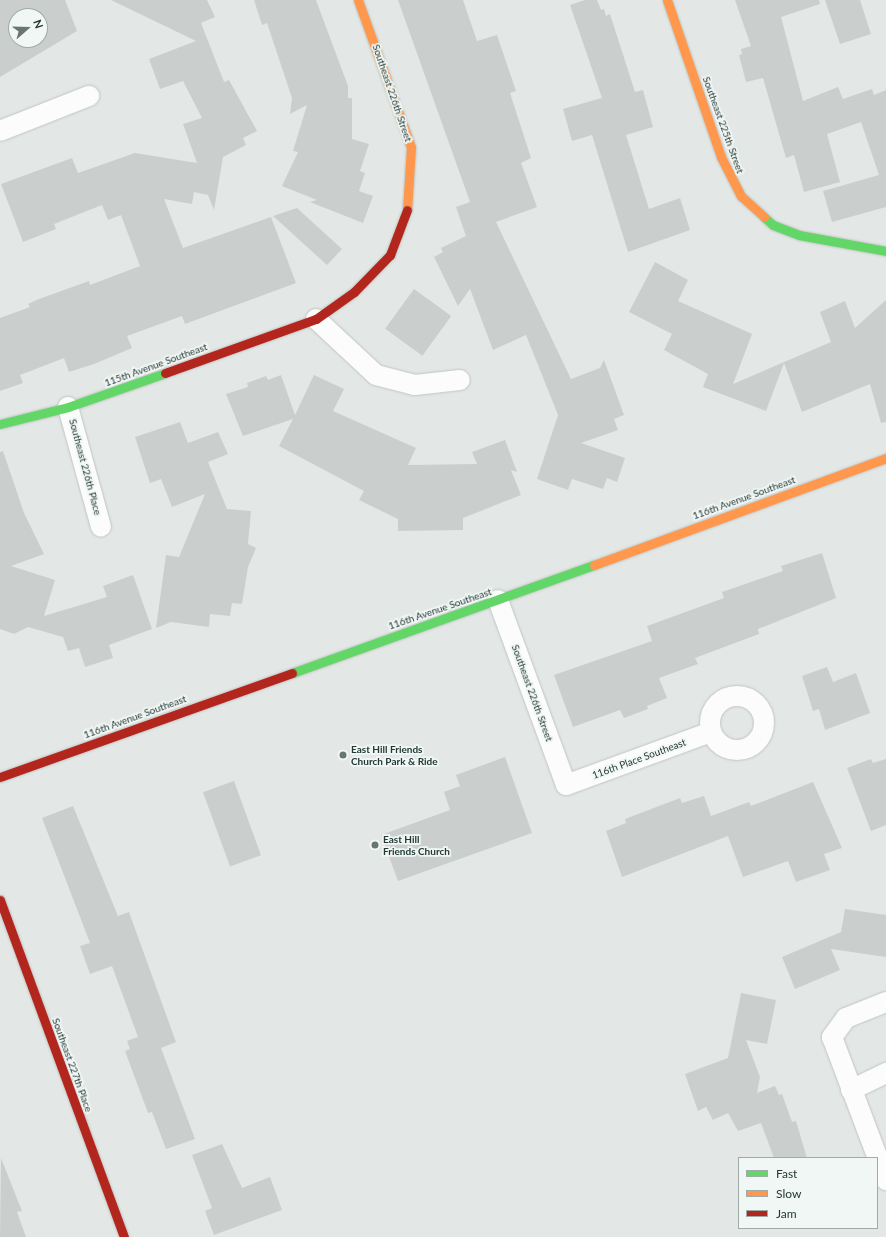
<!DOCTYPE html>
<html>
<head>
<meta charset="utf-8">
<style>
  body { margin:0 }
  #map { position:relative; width:886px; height:1237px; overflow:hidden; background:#e3e8e6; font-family:Lato,sans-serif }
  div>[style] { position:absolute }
  .building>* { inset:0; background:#cacfcd; transform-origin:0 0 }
  .roads { filter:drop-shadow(0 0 1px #c0c5c3) drop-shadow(0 0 1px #c0c5c3) }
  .street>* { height:20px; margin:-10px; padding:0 10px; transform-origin:10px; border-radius:10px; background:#fbfcfb }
  .street>.ring { margin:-10px; padding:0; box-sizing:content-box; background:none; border:20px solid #fbfcfb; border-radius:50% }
  .fast>* { height:9px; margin:-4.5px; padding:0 4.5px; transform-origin:4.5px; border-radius:4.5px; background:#63d668 }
  .slow>* { height:9px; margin:-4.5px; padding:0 4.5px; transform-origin:4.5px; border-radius:4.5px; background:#ff974d }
  .jam>* { height:9px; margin:-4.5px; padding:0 4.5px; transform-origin:4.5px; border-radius:4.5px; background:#b3261e }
  .dots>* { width:11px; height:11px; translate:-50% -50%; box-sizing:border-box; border:2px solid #f1f7f5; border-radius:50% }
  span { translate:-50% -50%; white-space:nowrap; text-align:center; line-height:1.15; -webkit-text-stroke:3.5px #f1f7f5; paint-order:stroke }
  .street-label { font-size:10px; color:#243835 }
  .poi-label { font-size:10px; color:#243835; font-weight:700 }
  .left { translate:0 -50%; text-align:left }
  .legend { position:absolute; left:738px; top:1157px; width:140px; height:72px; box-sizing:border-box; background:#f1f7f5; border:1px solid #9faba8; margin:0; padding:5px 7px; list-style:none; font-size:12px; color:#243835 }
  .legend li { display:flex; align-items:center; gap:8px; height:20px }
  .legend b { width:20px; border:1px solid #9faba8 }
  .north { position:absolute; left:8px; top:8px; width:40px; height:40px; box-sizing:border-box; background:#f1f7f5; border:1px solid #9faba8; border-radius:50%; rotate:70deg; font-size:11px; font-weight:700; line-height:16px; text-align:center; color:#243835 }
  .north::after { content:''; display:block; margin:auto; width:14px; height:18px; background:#677673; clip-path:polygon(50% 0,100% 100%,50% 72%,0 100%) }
</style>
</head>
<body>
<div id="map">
  <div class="building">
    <div style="clip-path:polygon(evenodd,0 0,65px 0,77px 31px,0 77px,0 0,16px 16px,40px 16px,40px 40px,16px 40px,16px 16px)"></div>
    <div style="clip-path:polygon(111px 0,207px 0,215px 17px,201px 23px,224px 82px,229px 80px,257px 131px,243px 138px,246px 145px,223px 157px,214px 210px,208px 195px,194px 192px,192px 204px,164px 199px,183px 248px,271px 217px,296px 283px,185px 324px,182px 316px,127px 336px,132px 348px,94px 364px,69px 372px,64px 358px,20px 375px,23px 383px,0 391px,0 318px,30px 307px,28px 304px,39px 299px,89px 281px,90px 285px,140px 266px,121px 215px,108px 220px,102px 205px,54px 224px,56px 229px,23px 242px,1px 184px,72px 158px,78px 173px,135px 153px,197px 163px,183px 124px,202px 118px,183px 81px,160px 89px,149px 59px,196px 41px)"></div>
    <div style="clip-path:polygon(254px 0,316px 0,348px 86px,348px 98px,352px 98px,352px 139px,369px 144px,360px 171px,365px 173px,359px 191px,373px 196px,363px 223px,310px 202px,317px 200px,282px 186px,298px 152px,293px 151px,307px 105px,290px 114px,292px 98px,267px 23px,262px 25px)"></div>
    <div style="clip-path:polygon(398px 0,463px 0,477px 41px,497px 35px,516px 91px,510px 93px,531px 158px,521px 163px,537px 207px,496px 222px,571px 379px,600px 368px,604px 360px,624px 415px,614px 419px,618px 430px,581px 443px,625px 458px,617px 482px,607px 478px,603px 489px,572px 479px,568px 490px,537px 479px,558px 415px,526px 335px,493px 350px,470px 289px,458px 306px,434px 257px,443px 252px,441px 248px,466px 236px,456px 207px,470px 202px)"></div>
    <div style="clip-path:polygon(585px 0,597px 0,601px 10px,604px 9px,606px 16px,610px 14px,635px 92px,643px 90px,653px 127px,626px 135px,649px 209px,680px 198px,690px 230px,628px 252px,592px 135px,572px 141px,563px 109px,602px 98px,570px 5px)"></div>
    <div style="clip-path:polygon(735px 0,819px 0,820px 4px,781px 17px,803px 101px,838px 87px,843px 99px,872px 89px,874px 95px,886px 90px,886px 207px,832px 222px,823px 191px,879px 175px,861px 122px,827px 134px,840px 182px,804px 192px,794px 155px,786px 158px,763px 78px,746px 82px,739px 55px,742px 54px,741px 49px,751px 46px)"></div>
    <div style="clip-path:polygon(825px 0,860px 0,871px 34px,840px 44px)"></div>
    <div style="clip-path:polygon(297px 208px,342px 249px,327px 265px,273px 216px)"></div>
    <div style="clip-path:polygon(655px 262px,688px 280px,678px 301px,752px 334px,733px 384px,831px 342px,820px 312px,845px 301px,855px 328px,886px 300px,886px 422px,881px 423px,870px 384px,802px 412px,784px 363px,766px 411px,703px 387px,708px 374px,664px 350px,672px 334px,629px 312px)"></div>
    <div style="left:414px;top:289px;width:46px;height:49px;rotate:36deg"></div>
    <div style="clip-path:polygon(281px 375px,295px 415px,314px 375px,344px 389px,333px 411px,416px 448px,408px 465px,477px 464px,472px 452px,505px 440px,517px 472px,511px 470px,521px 495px,463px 518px,463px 530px,398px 531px,398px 519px,359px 500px,364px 491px,279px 446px,293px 419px,243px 436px,226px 394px,248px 387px,247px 383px,266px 376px,268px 380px)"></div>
    <div style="clip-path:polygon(180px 422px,188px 443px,218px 432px,228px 454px,208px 462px,227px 509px,251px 511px,248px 544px,256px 548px,248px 567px,242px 604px,232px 603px,230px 616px,210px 614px,209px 627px,171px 622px,156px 628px,166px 555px,179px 557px,205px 494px,172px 507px,161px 479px,150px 483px,135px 437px)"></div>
    <div style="clip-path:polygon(3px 451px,24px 513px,44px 554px,11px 566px,55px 580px,44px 616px,107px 597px,103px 586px,133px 575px,152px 629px,109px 645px,113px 658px,85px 667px,79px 648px,68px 651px,63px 637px,28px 627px,14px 634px,0 629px,0 452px)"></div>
    <div style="clip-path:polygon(822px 553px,836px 598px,758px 629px,759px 634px,695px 658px,698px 664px,659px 678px,667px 698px,647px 706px,648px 709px,624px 718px,620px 710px,573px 727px,554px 675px,652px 641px,647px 626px,724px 598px,722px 592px,783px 571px,781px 566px)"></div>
    <div style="clip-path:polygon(827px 667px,833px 682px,856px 673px,870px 713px,825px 730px,819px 709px,813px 711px,802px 676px)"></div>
    <div style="clip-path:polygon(505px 757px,532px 833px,398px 881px,381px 835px,450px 810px,444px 792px,460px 786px,456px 775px)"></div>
    <div style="clip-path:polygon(871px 759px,873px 763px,886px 759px,886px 825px,871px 831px,847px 768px)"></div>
    <div style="left:234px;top:781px;width:79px;height:33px;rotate:70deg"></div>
    <div style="clip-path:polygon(813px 782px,842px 848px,824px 854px,830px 870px,796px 882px,788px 861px,743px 877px,728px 836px,622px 877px,606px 831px,626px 823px,625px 819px,680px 798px,682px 803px,704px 796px,711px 816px,749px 802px,751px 806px)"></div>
    <div style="clip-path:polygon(73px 806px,118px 916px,129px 912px,176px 1042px,161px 1048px,195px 1139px,166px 1149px,152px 1112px,148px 1113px,125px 1051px,130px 1049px,127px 1041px,138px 1037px,112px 966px,90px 974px,80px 946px,90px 943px,42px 818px)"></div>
    <div style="clip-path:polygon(845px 909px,886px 915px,886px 957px,831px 949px,840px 970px,795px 989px,782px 957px,841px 932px)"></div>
    <div style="clip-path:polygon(741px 993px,776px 1000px,767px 1044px,746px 1040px,760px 1077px,757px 1093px,775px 1086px,779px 1095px,782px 1094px,792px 1122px,796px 1121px,807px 1158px,774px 1158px,761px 1123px,738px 1131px,728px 1113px,713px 1120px,706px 1107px,698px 1111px,685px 1074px,728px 1058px)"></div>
    <div style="clip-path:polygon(222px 1144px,242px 1188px,270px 1177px,282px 1210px,214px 1235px,205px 1211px,212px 1208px,192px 1155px)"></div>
    <div style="clip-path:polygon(1px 1158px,22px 1211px,17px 1212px,26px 1237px,0 1237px)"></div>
  </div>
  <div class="roads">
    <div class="street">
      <div style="left:0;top:131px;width:96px;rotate:-21.5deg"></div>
      <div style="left:316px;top:319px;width:82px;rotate:43deg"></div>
      <div style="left:376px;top:375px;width:40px;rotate:14.4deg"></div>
      <div style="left:415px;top:385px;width:45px;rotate:-6.3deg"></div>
      <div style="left:68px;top:407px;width:124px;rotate:74.6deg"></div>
      <div style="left:498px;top:600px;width:197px;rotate:69.8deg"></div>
      <div style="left:566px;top:785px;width:154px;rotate:-20.1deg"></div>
      <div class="ring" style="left:710px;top:696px;width:34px;height:34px"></div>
      <div style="left:886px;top:1002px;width:43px;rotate:158.2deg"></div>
      <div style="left:846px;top:1018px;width:24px;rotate:126deg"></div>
      <div style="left:832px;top:1037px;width:153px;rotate:69.3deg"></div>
      <div style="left:851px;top:1090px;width:39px;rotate:-26deg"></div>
    </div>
    <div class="fast">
      <div style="left:764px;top:217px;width:12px;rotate:42deg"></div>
      <div style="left:773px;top:225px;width:28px;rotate:21deg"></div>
      <div style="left:799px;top:235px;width:88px;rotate:10.4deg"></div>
      <div style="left:0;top:424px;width:70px;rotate:-14deg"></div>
      <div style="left:68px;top:407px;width:103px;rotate:-19.3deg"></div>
      <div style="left:292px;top:673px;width:321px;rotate:-19.7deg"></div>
    </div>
    <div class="slow">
      <div style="left:358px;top:0;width:156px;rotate:70.2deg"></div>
      <div style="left:411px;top:147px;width:63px;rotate:93.6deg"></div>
      <div style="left:667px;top:0;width:166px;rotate:71deg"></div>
      <div style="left:721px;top:157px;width:44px;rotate:62.9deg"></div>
      <div style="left:741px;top:196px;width:31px;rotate:42deg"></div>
      <div style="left:594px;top:565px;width:311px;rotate:-20.1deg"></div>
    </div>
    <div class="jam">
      <div style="left:165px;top:373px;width:160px;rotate:-19.7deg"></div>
      <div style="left:316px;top:319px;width:47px;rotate:-35.4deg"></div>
      <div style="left:354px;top:292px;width:52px;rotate:-45.8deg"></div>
      <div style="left:390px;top:255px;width:48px;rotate:-69.3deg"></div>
      <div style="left:0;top:777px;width:310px;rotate:-19.6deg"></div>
      <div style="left:0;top:900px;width:359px;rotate:69.8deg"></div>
    </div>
  </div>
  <div class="dots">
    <div style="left:343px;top:755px;background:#677673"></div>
    <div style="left:375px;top:845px;background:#677673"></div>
  </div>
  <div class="street-label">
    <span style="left:392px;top:93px;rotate:71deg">Southeast 226th Street</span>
    <span style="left:723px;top:125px;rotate:70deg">Southeast 225th Street</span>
    <span style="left:156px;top:365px;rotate:-20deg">115th Avenue Southeast</span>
    <span style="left:85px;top:467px;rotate:75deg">Southeast 226th Place</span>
    <span style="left:744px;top:498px;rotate:-20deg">116th Avenue Southeast</span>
    <span style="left:440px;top:609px;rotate:-19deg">116th Avenue Southeast</span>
    <span style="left:532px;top:693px;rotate:70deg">Southeast 226th Street</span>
    <span style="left:135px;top:717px;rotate:-20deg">116th Avenue Southeast</span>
    <span style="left:639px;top:759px;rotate:-20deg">116th Place Southeast</span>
    <span style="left:72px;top:1065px;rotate:70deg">Southeast 227th Place</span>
  </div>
  <div class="poi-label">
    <span class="left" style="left:351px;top:755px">East Hill Friends<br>Church Park &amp; Ride</span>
    <span class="left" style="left:383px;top:845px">East Hill<br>Friends Church</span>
  </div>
  <ul class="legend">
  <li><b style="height:5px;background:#63d668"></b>Fast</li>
  <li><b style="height:5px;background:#ff974d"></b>Slow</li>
  <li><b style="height:5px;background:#b3261e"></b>Jam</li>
  </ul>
  <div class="north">N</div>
</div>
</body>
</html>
